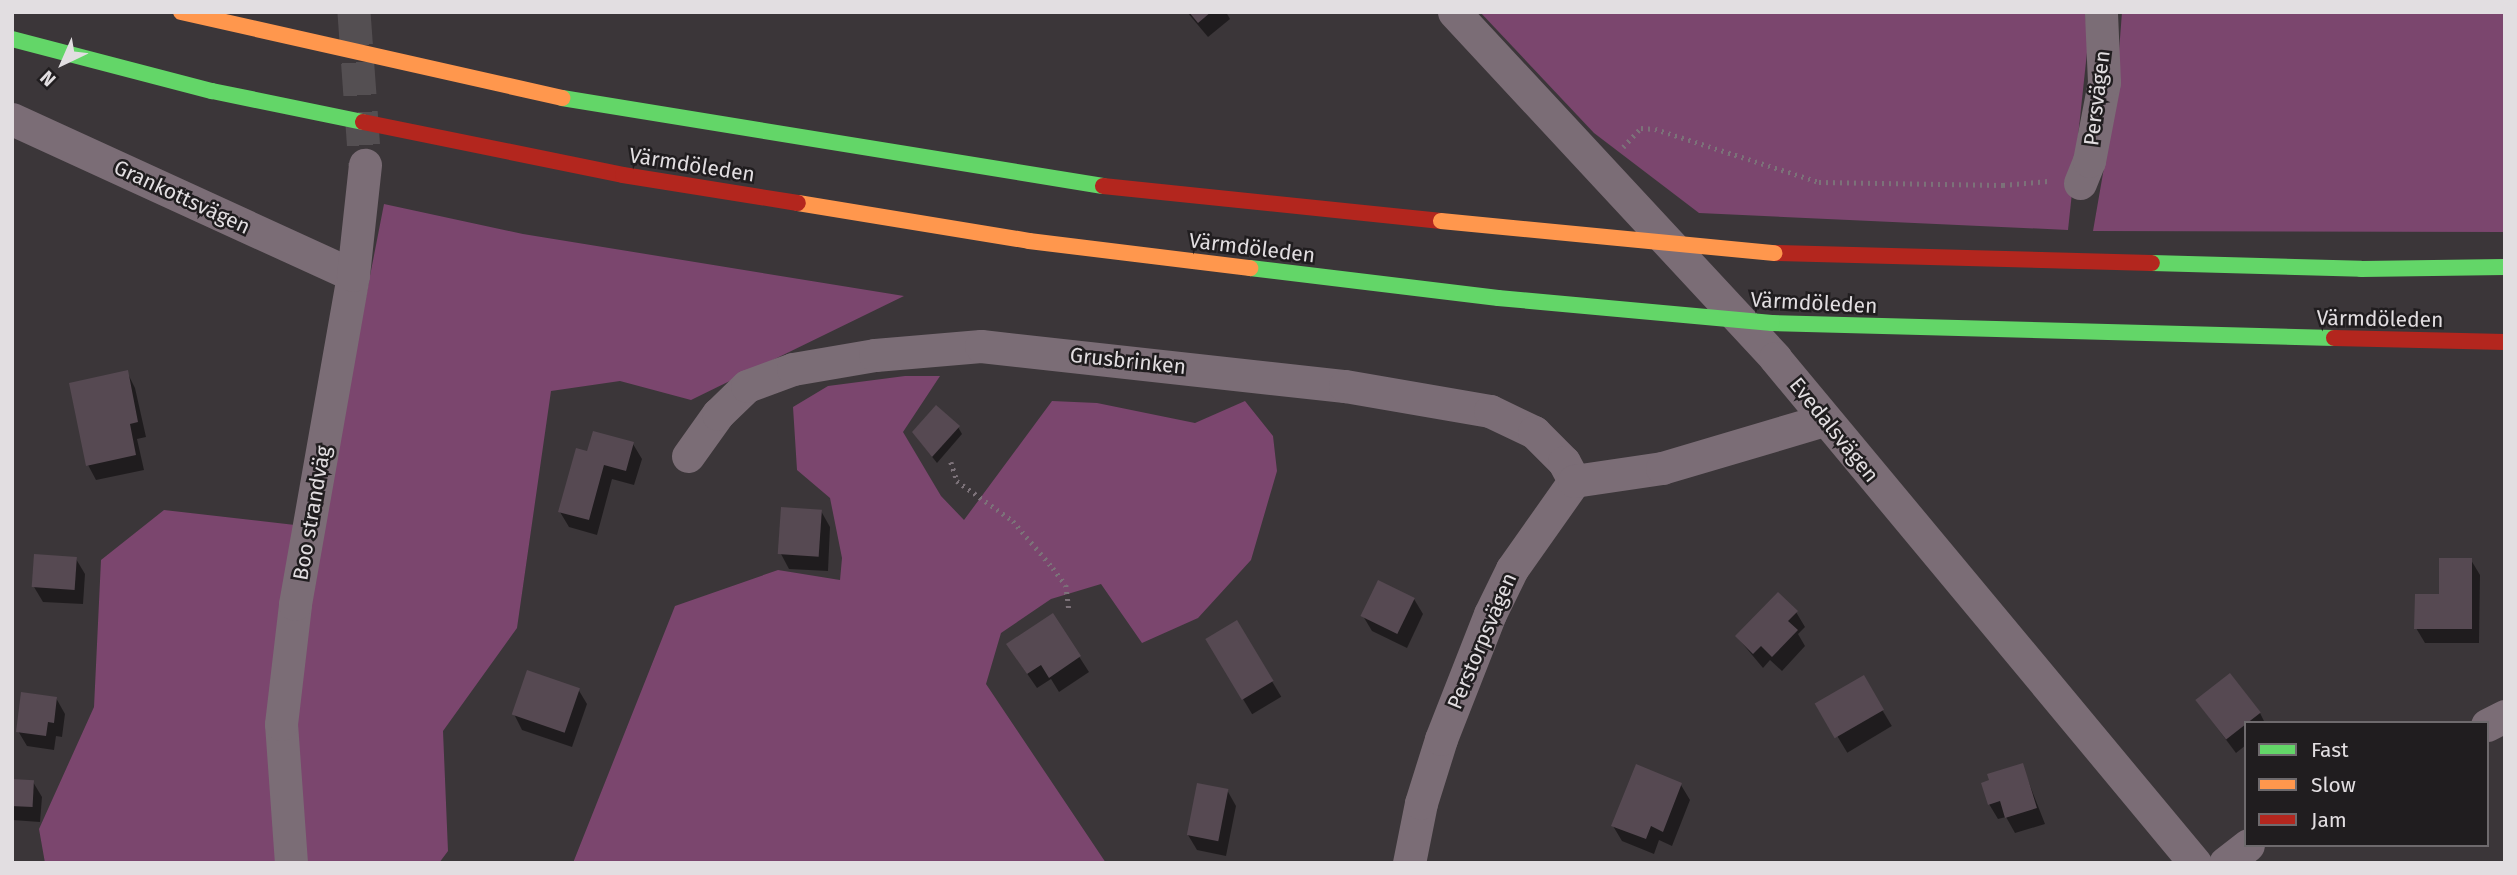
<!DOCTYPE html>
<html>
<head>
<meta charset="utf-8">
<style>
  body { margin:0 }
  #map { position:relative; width:2517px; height:875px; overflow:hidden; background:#3b3639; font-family:"Fira Sans",sans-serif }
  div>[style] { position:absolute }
  .forest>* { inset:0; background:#7b466e }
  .shadow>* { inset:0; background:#0007; transform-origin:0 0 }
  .building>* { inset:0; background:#564952; transform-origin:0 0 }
  .street-tunnel>* { height:33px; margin-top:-16.5px; transform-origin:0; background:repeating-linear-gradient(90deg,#544f52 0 33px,transparent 0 50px) }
  .path>* { height:4.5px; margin-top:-2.25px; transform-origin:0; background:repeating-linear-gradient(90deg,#7c7279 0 2px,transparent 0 7px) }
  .street>* { height:33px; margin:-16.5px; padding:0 16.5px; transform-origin:16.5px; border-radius:16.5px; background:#7b6d76 }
  .fast>* { height:16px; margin:-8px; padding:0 8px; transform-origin:8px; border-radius:8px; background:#63d668 }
  .slow>* { height:16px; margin:-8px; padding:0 8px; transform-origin:8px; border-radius:8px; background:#ff974d }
  .jam>* { height:16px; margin:-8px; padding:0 8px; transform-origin:8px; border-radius:8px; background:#b3261e }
  .fast-bridge>* { height:16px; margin:-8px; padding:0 8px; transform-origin:8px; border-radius:8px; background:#63d668 }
  .slow-bridge>* { height:16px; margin:-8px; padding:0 8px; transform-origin:8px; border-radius:8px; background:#ff974d }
  span { translate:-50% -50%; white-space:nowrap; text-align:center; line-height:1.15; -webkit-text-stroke:5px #201d1f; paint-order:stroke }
  .street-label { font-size:21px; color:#e2dee1 }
  .frame { position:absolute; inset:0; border:14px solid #e2dee1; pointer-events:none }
  .legend { position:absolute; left:2244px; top:721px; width:245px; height:126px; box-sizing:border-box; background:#201d1f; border:2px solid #6e6a6d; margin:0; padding:9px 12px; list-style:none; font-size:21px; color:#e2dee1 }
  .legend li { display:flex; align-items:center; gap:14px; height:35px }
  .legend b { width:35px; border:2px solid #6e6a6d }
  .north { position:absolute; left:28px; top:28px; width:70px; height:70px; -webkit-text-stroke:5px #201d1f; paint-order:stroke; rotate:224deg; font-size:19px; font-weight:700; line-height:28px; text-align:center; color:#e2dee1 }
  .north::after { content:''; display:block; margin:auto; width:24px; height:32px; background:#e2dee1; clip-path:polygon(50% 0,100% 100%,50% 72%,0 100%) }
</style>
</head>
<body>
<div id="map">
  <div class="forest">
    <div style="clip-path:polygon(1480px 12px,2085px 12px,2088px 43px,2068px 230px,1699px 213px,1594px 133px)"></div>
    <div style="clip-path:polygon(2122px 12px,2505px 12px,2505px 232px,2093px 231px,2115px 104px)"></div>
    <div style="clip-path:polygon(384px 204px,523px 234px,904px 296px,691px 400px,620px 381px,551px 391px,517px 628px,443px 731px,448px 851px,439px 863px,301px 863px,293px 719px,306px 604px)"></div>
    <div style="clip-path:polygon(905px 376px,940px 376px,903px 432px,941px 496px,964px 520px,1052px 401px,1097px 403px,1195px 423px,1245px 401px,1273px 436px,1277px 471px,1251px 560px,1198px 618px,1142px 643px,1101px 584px,1051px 599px,1001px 633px,986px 684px,1106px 863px,573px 863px,675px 606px,778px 570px,840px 580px,842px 558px,830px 498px,797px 470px,793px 407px,828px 386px)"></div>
    <div style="clip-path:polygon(164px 510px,295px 525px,279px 863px,45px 863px,39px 829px,94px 707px,101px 560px)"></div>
  </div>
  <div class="shadow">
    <div style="clip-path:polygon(1187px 12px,1226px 12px,1230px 19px,1208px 37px)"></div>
    <div style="clip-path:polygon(127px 372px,135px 388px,146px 437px,137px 439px,144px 470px,96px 480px,88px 465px)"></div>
    <div style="clip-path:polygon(958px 427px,962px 434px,937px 463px,918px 439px)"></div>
    <div style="clip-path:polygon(633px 444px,642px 459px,634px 485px,612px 479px,597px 535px,569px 527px,560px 512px,589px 453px)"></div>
    <div style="clip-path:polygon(821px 511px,830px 527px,828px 571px,789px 569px,781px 554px)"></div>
    <div style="clip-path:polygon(76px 559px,85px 574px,83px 604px,43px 602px,34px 587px)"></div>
    <div style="clip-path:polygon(2471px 560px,2480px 575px,2479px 643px,2425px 643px,2416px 628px)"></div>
    <div style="clip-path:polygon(1414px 599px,1423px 614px,1407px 648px,1372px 631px,1363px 616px)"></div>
    <div style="clip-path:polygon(1796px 612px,1805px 627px,1798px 634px,1805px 646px,1782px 671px,1770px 660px,1763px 668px,1737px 637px)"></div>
    <div style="clip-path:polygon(1053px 616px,1089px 672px,1059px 692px,1051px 679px,1037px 688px,1017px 659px)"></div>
    <div style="left:1237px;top:623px;width:86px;height:34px;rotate:59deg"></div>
    <div style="left:1863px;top:678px;width:56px;height:52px;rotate:59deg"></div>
    <div style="clip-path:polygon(578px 689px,587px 704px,572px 747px,522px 730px,514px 714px)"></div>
    <div style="clip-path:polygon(56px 698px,65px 714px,62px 737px,56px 736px,54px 750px,27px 746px,18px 731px)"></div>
    <div style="clip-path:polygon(2197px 701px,2260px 713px,2265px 723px,2246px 723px,2246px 745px,2236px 753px)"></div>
    <div style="clip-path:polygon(2022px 765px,2045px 824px,2015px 833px,2006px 817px,1998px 819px,1989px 804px,1992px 781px)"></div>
    <div style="clip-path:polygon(12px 781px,33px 782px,42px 797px,40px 822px,12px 820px)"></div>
    <div style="clip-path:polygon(1681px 785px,1690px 800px,1672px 846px,1659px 840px,1654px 854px,1622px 841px,1613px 826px)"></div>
    <div style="clip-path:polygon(1227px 790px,1236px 806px,1226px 856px,1197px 850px,1188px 835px)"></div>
  </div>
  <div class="building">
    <div style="clip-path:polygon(1189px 12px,1211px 12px,1198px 23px)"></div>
    <div style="clip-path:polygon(128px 370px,138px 422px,130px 424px,136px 455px,86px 466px,69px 383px)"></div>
    <div style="clip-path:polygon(936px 405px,960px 426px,932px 457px,912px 432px)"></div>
    <div style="clip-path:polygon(593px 431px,634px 442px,626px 471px,604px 465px,589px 520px,558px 512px,576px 448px,587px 451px)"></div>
    <div style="left:781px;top:507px;width:41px;height:47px;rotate:4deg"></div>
    <div style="left:34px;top:554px;width:43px;height:33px;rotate:4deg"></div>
    <div style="clip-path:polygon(2439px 558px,2472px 558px,2472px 629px,2414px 629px,2415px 594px,2439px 594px)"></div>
    <div style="left:1378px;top:580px;width:41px;height:40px;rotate:26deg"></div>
    <div style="clip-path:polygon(1778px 592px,1798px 611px,1788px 621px,1798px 630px,1772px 657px,1761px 646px,1753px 654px,1735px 636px)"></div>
    <div style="clip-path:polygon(1053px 613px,1081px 656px,1049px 678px,1041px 665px,1027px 674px,1006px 644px)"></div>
    <div style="left:1237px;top:620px;width:71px;height:37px;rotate:59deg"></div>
    <div style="left:527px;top:670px;width:56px;height:47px;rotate:19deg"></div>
    <div style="left:2230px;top:673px;width:50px;height:44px;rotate:52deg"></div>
    <div style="left:1864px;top:675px;width:40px;height:57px;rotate:60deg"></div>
    <div style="clip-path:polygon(21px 692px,57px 697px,54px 723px,48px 722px,46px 736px,16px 732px)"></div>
    <div style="clip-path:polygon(2023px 763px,2037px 808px,2005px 818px,2000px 801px,1988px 805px,1981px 783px,1989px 780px,1987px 774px)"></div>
    <div style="clip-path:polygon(1636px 764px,1682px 783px,1663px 832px,1651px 826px,1646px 839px,1611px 826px)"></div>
    <div style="left:12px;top:779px;width:22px;height:27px;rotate:3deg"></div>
    <div style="left:1197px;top:783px;width:32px;height:53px;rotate:11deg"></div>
  </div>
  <div class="street-tunnel">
    <div style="left:354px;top:12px;width:153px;rotate:85.9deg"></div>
  </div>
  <div class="path">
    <div style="left:1623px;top:147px;width:26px;rotate:-47deg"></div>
    <div style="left:1641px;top:128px;width:14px;rotate:4deg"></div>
    <div style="left:1655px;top:129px;width:172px;rotate:17.9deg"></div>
    <div style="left:1819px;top:182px;width:184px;rotate:0.9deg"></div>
    <div style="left:2003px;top:185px;width:45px;rotate:-5.1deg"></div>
    <div style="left:951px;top:462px;width:20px;rotate:72deg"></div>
    <div style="left:957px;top:481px;width:69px;rotate:35.5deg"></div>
    <div style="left:1013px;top:521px;width:62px;rotate:49.6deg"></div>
    <div style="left:1053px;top:568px;width:21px;rotate:53deg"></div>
    <div style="left:1066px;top:585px;width:24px;rotate:83deg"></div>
  </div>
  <div class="street">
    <div style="left:1454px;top:12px;width:472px;rotate:47.1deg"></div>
    <div style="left:1775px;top:358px;width:657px;rotate:50.25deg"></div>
    <div style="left:12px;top:119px;width:375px;rotate:24.6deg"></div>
    <div style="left:2080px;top:183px;width:24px;rotate:-68deg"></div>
    <div style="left:2089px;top:161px;width:80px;rotate:-79.2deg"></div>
    <div style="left:2104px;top:82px;width:70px;rotate:-92.5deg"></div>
    <div style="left:688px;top:456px;width:52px;rotate:-54.5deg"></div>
    <div style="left:718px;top:414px;width:40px;rotate:-44deg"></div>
    <div style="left:747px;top:386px;width:49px;rotate:-20.3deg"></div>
    <div style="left:793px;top:369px;width:83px;rotate:-9.7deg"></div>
    <div style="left:875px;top:355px;width:106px;rotate:-4.9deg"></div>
    <div style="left:981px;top:346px;width:366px;rotate:6.3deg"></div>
    <div style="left:1345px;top:386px;width:147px;rotate:9.8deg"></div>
    <div style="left:1490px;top:411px;width:49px;rotate:25.5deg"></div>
    <div style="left:1534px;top:432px;width:42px;rotate:45deg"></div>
    <div style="left:1564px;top:462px;width:21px;rotate:62deg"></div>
    <div style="left:2487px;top:725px;width:20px;rotate:-27deg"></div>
    <div style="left:291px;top:863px;width:139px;rotate:-94.1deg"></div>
    <div style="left:281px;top:724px;width:121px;rotate:-83.3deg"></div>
    <div style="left:295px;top:604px;width:334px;rotate:-80deg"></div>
    <div style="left:353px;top:275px;width:111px;rotate:-83.8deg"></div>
    <div style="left:1409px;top:863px;width:61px;rotate:-78.7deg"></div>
    <div style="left:1421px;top:803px;width:67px;rotate:-72.6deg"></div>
    <div style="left:1441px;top:739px;width:134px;rotate:-68.6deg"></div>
    <div style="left:1490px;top:614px;width:50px;rotate:-63.9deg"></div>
    <div style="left:1512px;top:569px;width:108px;rotate:-54.8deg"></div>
    <div style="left:1574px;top:481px;width:89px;rotate:-8.4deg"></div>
    <div style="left:1662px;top:468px;width:169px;rotate:-16.5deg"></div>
    <div style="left:2225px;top:863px;width:29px;rotate:-38deg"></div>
  </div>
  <div class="fast">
    <div style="left:12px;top:39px;width:207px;rotate:14.6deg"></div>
    <div style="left:212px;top:91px;width:154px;rotate:11.6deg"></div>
    <div style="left:562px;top:98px;width:548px;rotate:9.24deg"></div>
    <div style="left:2152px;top:263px;width:209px;rotate:1.6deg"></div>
    <div style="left:2361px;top:269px;width:144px;rotate:-0.8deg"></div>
    <div style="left:1250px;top:268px;width:250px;rotate:6.9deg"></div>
    <div style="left:1772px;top:323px;width:562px;rotate:1.53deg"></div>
  </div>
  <div class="slow">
    <div style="left:181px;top:12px;width:391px;rotate:12.7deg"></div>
    <div style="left:798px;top:203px;width:234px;rotate:9.3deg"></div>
    <div style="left:1029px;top:241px;width:223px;rotate:7deg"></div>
  </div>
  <div class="jam">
    <div style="left:363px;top:122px;width:265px;rotate:11.5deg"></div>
    <div style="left:623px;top:175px;width:177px;rotate:9.1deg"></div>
    <div style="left:1103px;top:186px;width:340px;rotate:5.9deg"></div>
    <div style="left:1774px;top:253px;width:378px;rotate:1.5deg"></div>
    <div style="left:2334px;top:338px;width:171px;rotate:1.3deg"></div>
  </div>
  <div class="fast-bridge">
    <div style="left:1498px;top:298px;width:275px;rotate:5.2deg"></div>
  </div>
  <div class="slow-bridge">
    <div style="left:1441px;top:221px;width:335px;rotate:5.5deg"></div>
  </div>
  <div class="street-label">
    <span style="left:2097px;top:98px;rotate:-83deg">Persvägen</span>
    <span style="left:692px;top:165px;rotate:9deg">Värmdöleden</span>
    <span style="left:182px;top:197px;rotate:25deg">Grankottsvägen</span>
    <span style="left:1252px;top:248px;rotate:7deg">Värmdöleden</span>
    <span style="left:1814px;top:303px;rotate:3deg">Värmdöleden</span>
    <span style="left:2380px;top:319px;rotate:1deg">Värmdöleden</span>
    <span style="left:1128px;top:361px;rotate:6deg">Grusbrinken</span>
    <span style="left:1834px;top:430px;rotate:51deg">Evedalsvägen</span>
    <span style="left:312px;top:513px;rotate:-80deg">Boo strandväg</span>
    <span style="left:1482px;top:641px;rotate:-67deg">Perstorpsvägen</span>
  </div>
  <div class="frame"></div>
  <ul class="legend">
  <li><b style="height:9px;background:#63d668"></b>Fast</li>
  <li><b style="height:9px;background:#ff974d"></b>Slow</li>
  <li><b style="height:9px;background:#b3261e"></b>Jam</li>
  </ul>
  <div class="north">N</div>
</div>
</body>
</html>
